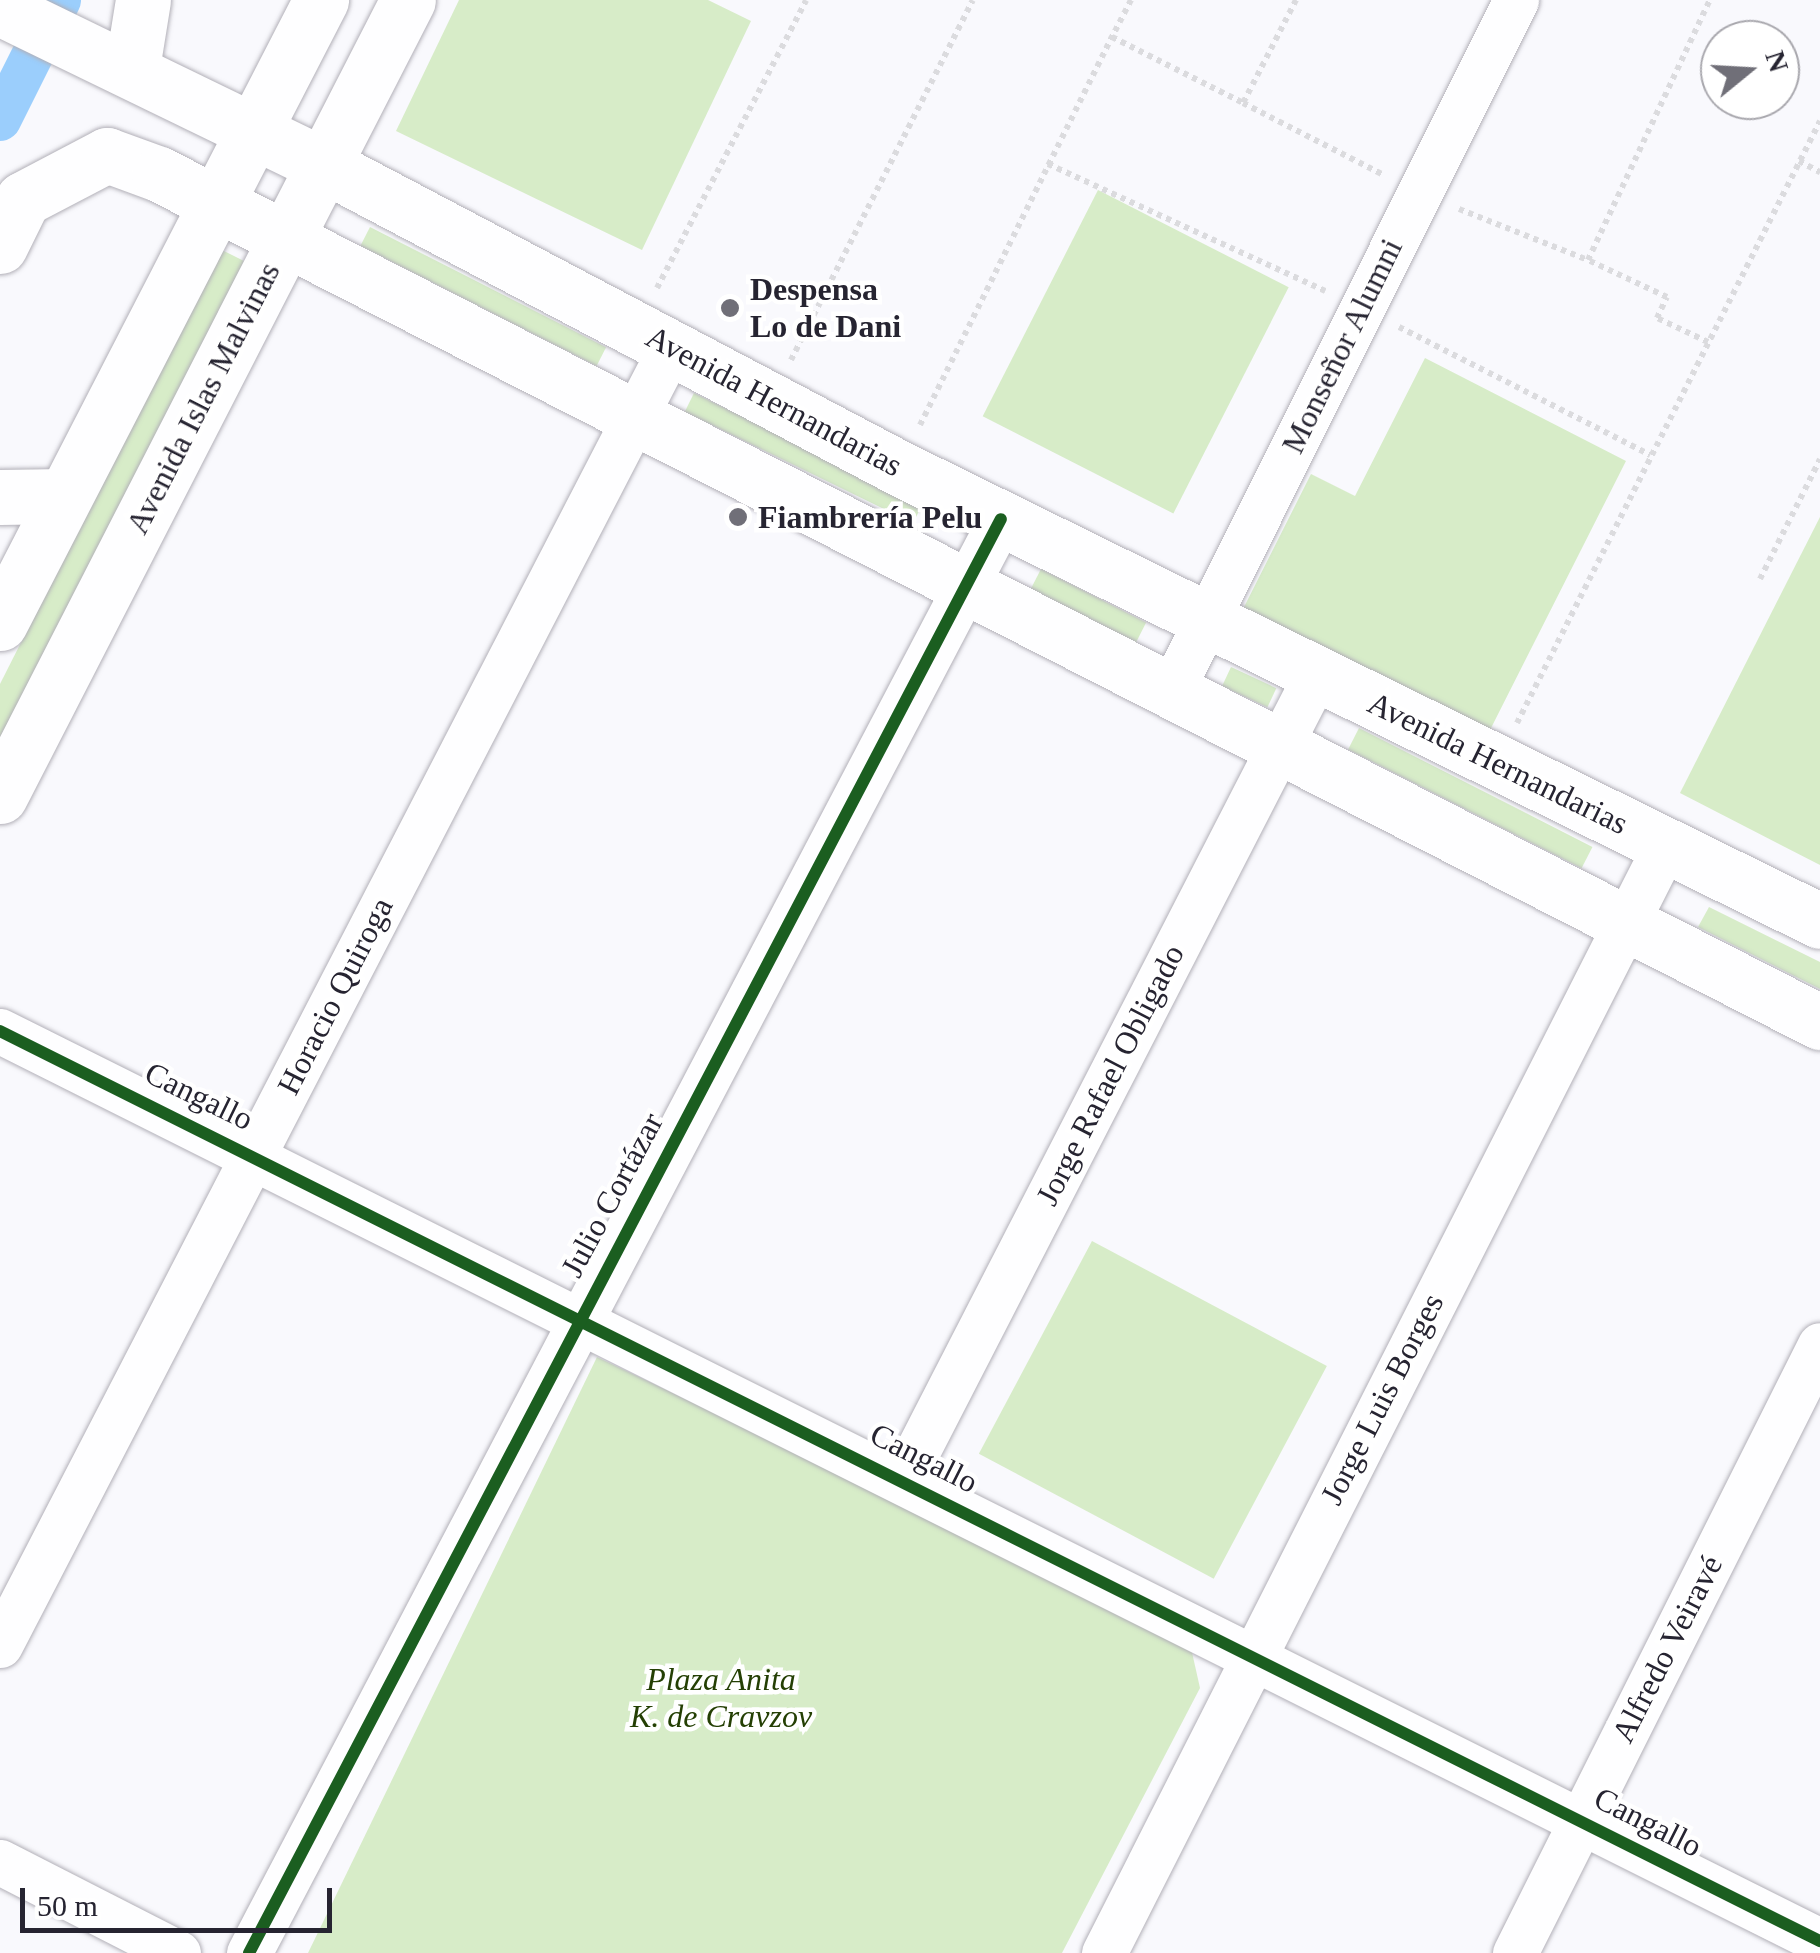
<!DOCTYPE html>
<html>
<head>
<meta charset="utf-8">
<style>
  body { margin:0 }
  #map { position:relative; width:1820px; height:1953px; overflow:hidden; background:#f9f9fd; font-family:"Times New Roman",serif }
  div>[style] { position:absolute }
  .green>* { inset:0; background:#d7ecc8; transform-origin:0 0 }
  .canal>* { height:42px; margin:-21px; padding:0 21px; transform-origin:21px; border-radius:21px; background:#9bcefc }
  .path>* { height:6px; margin-top:-3px; transform-origin:0; background:repeating-linear-gradient(90deg,#dbdbde 0 5px,transparent 0 10px) }
  .roads { filter:drop-shadow(0 0 2px #b2b0b8) drop-shadow(0 0 2px #b2b0b8) }
  .street>* { height:45px; margin:-22.5px; padding:0 22.5px; transform-origin:22.5px; border-radius:22.5px; background:#fefeff }
  .secondary>* { height:55px; margin:-27.5px; padding:0 27.5px; transform-origin:27.5px; border-radius:27.5px; background:#fefeff }
  .cycleway>* { height:12px; margin:-6px; padding:0 6px; transform-origin:6px; border-radius:6px; background:#1b5e20 }
  .dots>* { width:28px; height:28px; translate:-50% -50%; box-sizing:border-box; border:5px solid #fff; border-radius:50% }
  span { translate:-50% -50%; white-space:nowrap; text-align:center; line-height:1.15; -webkit-text-stroke:9px #fff; paint-order:stroke }
  .poi-label { font-size:32px; color:#262431; font-weight:700 }
  .left { translate:0 -50%; text-align:left }
  .street-label { font-size:32px; color:#262431 }
  .park-label { font-size:32px; color:#243f04; font-style:italic }
  .north { position:absolute; left:1700px; top:20px; width:100px; height:100px; box-sizing:border-box; background:#fff; border:2px solid #a8a7ad; border-radius:50%; rotate:72deg; font-size:28px; font-weight:700; line-height:40px; text-align:center; color:#262431 }
  .north::after { content:''; display:block; margin:auto; width:35px; height:45px; background:#706f78; clip-path:polygon(50% 0,100% 100%,50% 72%,0 100%) }
  .scale { position:absolute; left:20px; top:1888px; width:312px; height:45px; box-sizing:border-box; border:5px solid #262431; border-top:0; padding-left:12px; font-size:30px; line-height:35px; white-space:nowrap; color:#262431; -webkit-text-stroke:8px #fff; paint-order:stroke }
</style>
</head>
<body>
<div id="map">
  <div class="green">
    <div style="clip-path:polygon(459px 0,708px 0,751px 21px,642px 250px,396px 131px)"></div>
    <div style="left:1098px;top:190px;width:214px;height:254px;rotate:27deg"></div>
    <div style="left:370px;top:227px;width:265px;height:21px;rotate:27deg"></div>
    <div style="clip-path:polygon(220px 249px,244px 261px,0 748px,0 684px)"></div>
    <div style="clip-path:polygon(1425px 358px,1626px 461px,1488px 734px,1243px 609px,1311px 474px,1355px 496px)"></div>
    <div style="left:694px;top:393px;width:254px;height:21px;rotate:26deg"></div>
    <div style="clip-path:polygon(1820px 517px,1820px 865px,1680px 793px)"></div>
    <div style="left:1041px;top:569px;width:118px;height:22px;rotate:27deg"></div>
    <div style="left:1231px;top:667px;width:50px;height:21px;rotate:25deg"></div>
    <div style="left:1359px;top:728px;width:262px;height:24px;rotate:27deg"></div>
    <div style="clip-path:polygon(1709px 907px,1820px 962px,1820px 989px,1698px 927px)"></div>
    <div style="left:1092px;top:1241px;width:266px;height:241px;rotate:28deg"></div>
    <div style="clip-path:polygon(597px 1357px,1189px 1639px,1200px 1688px,1062px 1953px,308px 1953px)"></div>
  </div>
  <div class="canal">
    <div style="left:0;top:120px;width:134px;rotate:-63.4deg"></div>
  </div>
  <div class="path">
    <div style="left:1131px;top:0;width:42px;rotate:117.2deg"></div>
    <div style="left:1112px;top:37px;width:147px;rotate:26.7deg"></div>
    <div style="left:1296px;top:0;width:116px;rotate:117.2deg"></div>
    <div style="left:1243px;top:103px;width:158px;rotate:27.1deg"></div>
    <div style="left:1799px;top:161px;width:24px;rotate:28deg"></div>
    <div style="left:1048px;top:164px;width:305px;rotate:24.6deg"></div>
    <div style="left:1459px;top:209px;width:139px;rotate:21.6deg"></div>
    <div style="left:657px;top:288px;width:324px;rotate:-62.6deg"></div>
    <div style="left:1399px;top:327px;width:282px;rotate:27deg"></div>
    <div style="left:1708px;top:342px;width:56px;rotate:-154.8deg"></div>
    <div style="left:1657px;top:318px;width:23px;rotate:-65deg"></div>
    <div style="left:1667px;top:297px;width:87px;rotate:-154.9deg"></div>
    <div style="left:1588px;top:260px;width:287px;rotate:-64.9deg"></div>
    <div style="left:791px;top:360px;width:403px;rotate:-63.2deg"></div>
    <div style="left:920px;top:425px;width:433px;rotate:-63.7deg"></div>
    <div style="left:1760px;top:579px;width:134px;rotate:-63.4deg"></div>
    <div style="left:1517px;top:723px;width:674px;rotate:-63.28deg"></div>
  </div>
  <div class="roads">
    <div class="street">
      <div style="left:1170px;top:693px;width:775px;rotate:-63.47deg"></div>
      <div style="left:0;top:1031px;width:2035px;rotate:26.57deg"></div>
      <div style="left:904px;top:1477px;width:904px;rotate:-62.81deg"></div>
      <div style="left:0;top:1645px;width:1461px;rotate:-62.66deg"></div>
      <div style="left:0;top:1862px;width:200px;rotate:27.1deg"></div>
      <div style="left:249px;top:1953px;width:1619px;rotate:-62.33deg"></div>
      <div style="left:1104px;top:1953px;width:1239px;rotate:-63.12deg"></div>
      <div style="left:1515px;top:1953px;width:680px;rotate:-63.36deg"></div>
    </div>
    <div class="secondary">
      <div style="left:0;top:8px;width:360px;rotate:25.9deg"></div>
      <div style="left:324px;top:165px;width:650px;rotate:27.79deg"></div>
      <div style="left:899px;top:468px;width:1026px;rotate:26.19deg"></div>
      <div style="left:132px;top:68px;width:69px;rotate:-80.8deg"></div>
      <div style="left:0;top:246px;width:52px;rotate:-63.9deg"></div>
      <div style="left:23px;top:199px;width:95px;rotate:-27.6deg"></div>
      <div style="left:107px;top:155px;width:55px;rotate:20.1deg"></div>
      <div style="left:159px;top:174px;width:1865px;rotate:27.05deg"></div>
      <div style="left:0;top:497px;width:64px;rotate:-0.9deg"></div>
      <div style="left:0;top:623px;width:701px;rotate:-62.74deg"></div>
      <div style="left:0;top:796px;width:894px;rotate:-62.86deg"></div>
    </div>
  </div>
  <div class="cycleway">
    <div style="left:0;top:1031px;width:2035px;rotate:26.57deg"></div>
    <div style="left:249px;top:1953px;width:1619px;rotate:-62.33deg"></div>
  </div>
  <div class="dots">
    <div style="left:730px;top:308px;background:#706f78"></div>
    <div style="left:738px;top:517px;background:#706f78"></div>
  </div>
  <div class="poi-label">
    <span class="left" style="left:750px;top:308px">Despensa<br>Lo de Dani</span>
    <span class="left" style="left:758px;top:517px">Fiambrería Pelu</span>
  </div>
  <div class="street-label">
    <span style="left:1342px;top:346px;rotate:-64deg">Monseñor Alumni</span>
    <span style="left:203px;top:398px;rotate:-63deg">Avenida Islas Malvinas</span>
    <span style="left:774px;top:401px;rotate:28deg">Avenida Hernandarias</span>
    <span style="left:1498px;top:763px;rotate:26deg">Avenida Hernandarias</span>
    <span style="left:335px;top:996px;rotate:-63deg">Horacio Quiroga</span>
    <span style="left:1110px;top:1075px;rotate:-63deg">Jorge Rafael Obligado</span>
    <span style="left:199px;top:1096px;rotate:26deg">Cangallo</span>
    <span style="left:612px;top:1195px;rotate:-62deg">Julio Cortázar</span>
    <span style="left:1382px;top:1399px;rotate:-63deg">Jorge Luis Borges</span>
    <span style="left:924px;top:1458px;rotate:27deg">Cangallo</span>
    <span style="left:1667px;top:1649px;rotate:-63deg">Alfredo Veiravé</span>
    <span style="left:1648px;top:1822px;rotate:27deg">Cangallo</span>
  </div>
  <div class="park-label">
    <span style="left:721px;top:1698px">Plaza Anita<br>K. de Cravzov</span>
  </div>
  <div class="north">N</div>
  <div class="scale">50 m</div>
</div>
</body>
</html>
